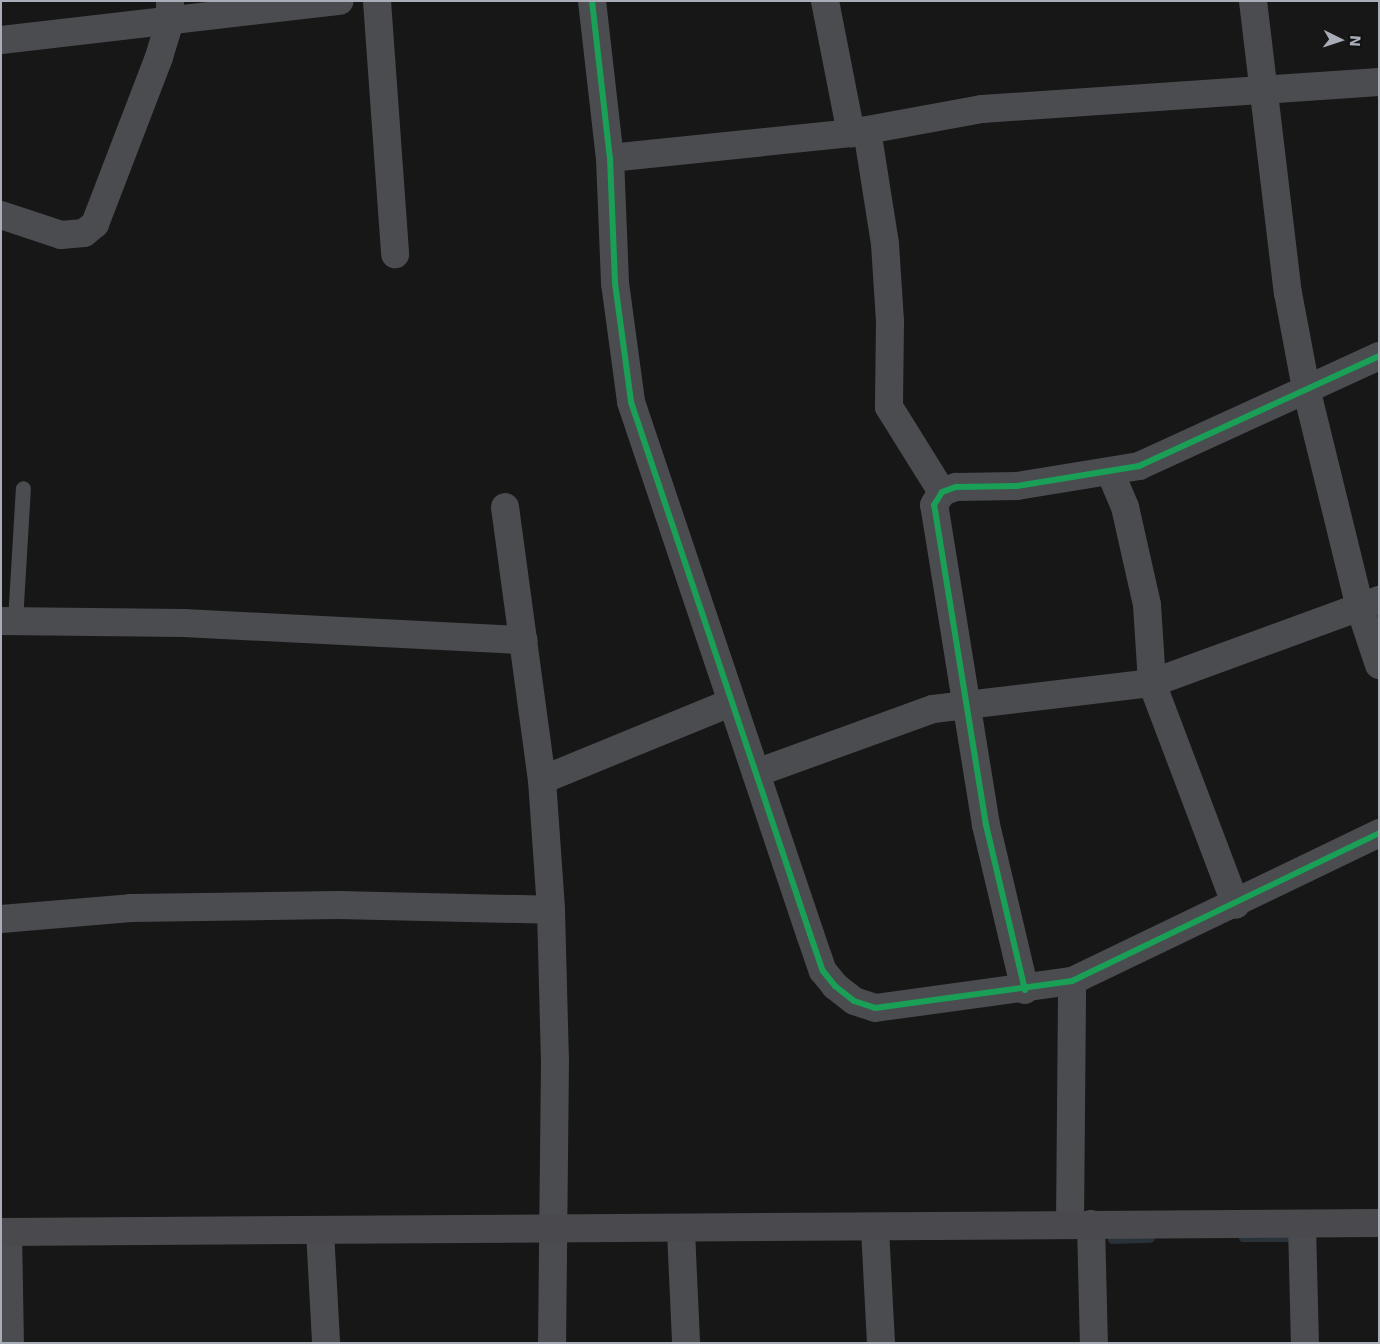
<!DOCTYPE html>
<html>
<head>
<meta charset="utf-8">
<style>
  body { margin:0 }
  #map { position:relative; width:1380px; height:1344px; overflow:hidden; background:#171717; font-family:"DejaVu Sans",sans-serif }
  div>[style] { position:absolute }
  .stream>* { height:9px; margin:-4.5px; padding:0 4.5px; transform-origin:4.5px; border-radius:4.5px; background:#2a3239 }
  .service>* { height:15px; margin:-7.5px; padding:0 7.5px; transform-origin:7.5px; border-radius:7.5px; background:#4b4c50 }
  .minor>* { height:28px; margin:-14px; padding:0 14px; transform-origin:14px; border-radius:14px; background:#4b4c50 }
  .secondary>* { height:28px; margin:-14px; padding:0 14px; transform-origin:14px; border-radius:14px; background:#4a4a4e }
  .cycleway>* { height:6px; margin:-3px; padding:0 3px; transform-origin:3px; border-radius:3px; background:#1a9f57 }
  span { translate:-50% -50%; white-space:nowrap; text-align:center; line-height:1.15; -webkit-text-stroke:4px #111113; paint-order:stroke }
  .frame { position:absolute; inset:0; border:2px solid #a8adb8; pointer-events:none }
  .north { position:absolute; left:1315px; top:15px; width:50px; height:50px; -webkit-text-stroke:4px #111113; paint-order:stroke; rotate:94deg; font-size:14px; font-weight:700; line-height:20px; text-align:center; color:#a8adb8 }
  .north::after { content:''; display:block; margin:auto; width:18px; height:22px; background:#a8adb8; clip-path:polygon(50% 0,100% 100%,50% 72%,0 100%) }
</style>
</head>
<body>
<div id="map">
  <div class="stream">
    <div style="left:1243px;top:1237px;width:57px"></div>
    <div style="left:1112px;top:1239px;width:38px;rotate:-2deg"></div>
  </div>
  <div class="service">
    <div style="left:15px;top:621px;width:133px;rotate:-86.6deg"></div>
  </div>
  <div class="minor">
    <div style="left:377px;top:1px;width:254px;rotate:85.9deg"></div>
    <div style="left:592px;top:1px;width:158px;rotate:83.5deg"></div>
    <div style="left:610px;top:158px;width:125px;rotate:87.7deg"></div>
    <div style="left:615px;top:283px;width:120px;rotate:82.3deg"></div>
    <div style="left:631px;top:402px;width:561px;rotate:71.4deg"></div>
    <div style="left:810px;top:934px;width:39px;rotate:71deg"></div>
    <div style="left:823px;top:971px;width:19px;rotate:51deg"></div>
    <div style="left:835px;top:986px;width:24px;rotate:38deg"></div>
    <div style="left:854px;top:1001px;width:22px;rotate:18deg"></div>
    <div style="left:875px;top:1008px;width:199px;rotate:-7.8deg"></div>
    <div style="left:1072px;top:981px;width:341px;rotate:-25.7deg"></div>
    <div style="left:825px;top:1px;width:135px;rotate:78.9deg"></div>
    <div style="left:1253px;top:1px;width:294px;rotate:83.2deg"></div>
    <div style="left:1288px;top:293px;width:97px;rotate:79.3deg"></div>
    <div style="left:1306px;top:388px;width:227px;rotate:76.2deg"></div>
    <div style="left:1360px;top:608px;width:60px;rotate:71.6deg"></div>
    <div style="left:1px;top:40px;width:341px;rotate:-6.6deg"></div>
    <div style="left:867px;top:130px;width:115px;rotate:81deg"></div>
    <div style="left:885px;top:244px;width:78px;rotate:86.3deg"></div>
    <div style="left:890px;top:322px;width:85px;rotate:90.7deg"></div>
    <div style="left:889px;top:407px;width:100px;rotate:58.1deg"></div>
    <div style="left:610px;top:158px;width:242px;rotate:-5.9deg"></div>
    <div style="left:851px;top:133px;width:133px;rotate:-10.4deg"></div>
    <div style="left:982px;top:109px;width:398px;rotate:-3.9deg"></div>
    <div style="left:1px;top:215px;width:63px;rotate:18.4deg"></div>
    <div style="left:61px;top:235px;width:23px;rotate:-5deg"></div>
    <div style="left:84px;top:233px;width:14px;rotate:-39deg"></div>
    <div style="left:95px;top:224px;width:179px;rotate:-69deg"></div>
    <div style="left:159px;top:57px;width:37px;rotate:-73deg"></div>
    <div style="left:170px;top:22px;width:21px;rotate:-90deg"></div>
    <div style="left:1111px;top:474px;width:36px;rotate:67deg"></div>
    <div style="left:1125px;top:507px;width:100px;rotate:77.3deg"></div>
    <div style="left:1147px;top:605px;width:78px;rotate:86.3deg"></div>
    <div style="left:1152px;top:683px;width:237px;rotate:69.3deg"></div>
    <div style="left:505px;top:507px;width:275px;rotate:82.3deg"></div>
    <div style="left:542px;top:780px;width:130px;rotate:86deg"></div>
    <div style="left:551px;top:910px;width:150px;rotate:88.5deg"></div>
    <div style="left:555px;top:1060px;width:283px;rotate:90.6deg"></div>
    <div style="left:1px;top:621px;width:183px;rotate:0.6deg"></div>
    <div style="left:184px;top:623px;width:340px;rotate:2.9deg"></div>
    <div style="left:756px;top:773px;width:188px;rotate:-19.9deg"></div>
    <div style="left:933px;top:709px;width:221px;rotate:-6.8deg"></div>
    <div style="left:1152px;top:683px;width:242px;rotate:-20.1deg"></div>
    <div style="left:542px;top:780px;width:205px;rotate:-22.3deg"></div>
    <div style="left:1px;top:919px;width:130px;rotate:-4.8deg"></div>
    <div style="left:131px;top:908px;width:207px;rotate:-0.8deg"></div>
    <div style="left:338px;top:905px;width:213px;rotate:1.3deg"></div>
    <div style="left:1025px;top:990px;width:170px;rotate:-103.3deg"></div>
    <div style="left:986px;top:825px;width:324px;rotate:-99.2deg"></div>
    <div style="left:934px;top:505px;width:15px;rotate:-58deg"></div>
    <div style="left:942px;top:492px;width:15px;rotate:-20deg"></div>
    <div style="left:956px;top:487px;width:61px;rotate:-0.9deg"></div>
    <div style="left:1017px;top:486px;width:124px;rotate:-9.3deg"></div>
    <div style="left:1139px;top:466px;width:264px;rotate:-24.6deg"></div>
    <div style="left:1091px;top:1224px;width:119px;rotate:88.6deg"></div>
    <div style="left:1302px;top:1224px;width:119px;rotate:88.6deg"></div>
    <div style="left:1070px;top:1225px;width:244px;rotate:-89.5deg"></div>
    <div style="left:875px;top:1229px;width:114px;rotate:87deg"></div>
    <div style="left:320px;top:1231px;width:112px;rotate:86.9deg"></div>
    <div style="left:681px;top:1231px;width:112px;rotate:87.4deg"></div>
    <div style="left:8px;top:1232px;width:111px;rotate:89deg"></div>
  </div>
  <div class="secondary">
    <div style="left:1px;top:1232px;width:1378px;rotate:-0.37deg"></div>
  </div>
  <div class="cycleway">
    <div style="left:592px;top:1px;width:158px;rotate:83.5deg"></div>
    <div style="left:610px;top:158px;width:125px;rotate:87.7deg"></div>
    <div style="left:615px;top:283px;width:120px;rotate:82.3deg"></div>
    <div style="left:631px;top:402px;width:561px;rotate:71.4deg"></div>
    <div style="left:810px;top:934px;width:39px;rotate:71deg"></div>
    <div style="left:823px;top:971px;width:19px;rotate:51deg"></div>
    <div style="left:835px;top:986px;width:24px;rotate:38deg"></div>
    <div style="left:854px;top:1001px;width:22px;rotate:18deg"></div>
    <div style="left:875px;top:1008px;width:199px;rotate:-7.8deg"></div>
    <div style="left:1072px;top:981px;width:341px;rotate:-25.7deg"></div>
    <div style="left:1025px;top:990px;width:170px;rotate:-103.3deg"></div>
    <div style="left:986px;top:825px;width:324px;rotate:-99.2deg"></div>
    <div style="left:934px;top:505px;width:15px;rotate:-58deg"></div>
    <div style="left:942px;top:492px;width:15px;rotate:-20deg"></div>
    <div style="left:956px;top:487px;width:61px;rotate:-0.9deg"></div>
    <div style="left:1017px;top:486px;width:124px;rotate:-9.3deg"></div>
    <div style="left:1139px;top:466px;width:264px;rotate:-24.6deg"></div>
  </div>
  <div class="frame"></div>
  <div class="north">N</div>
</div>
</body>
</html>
